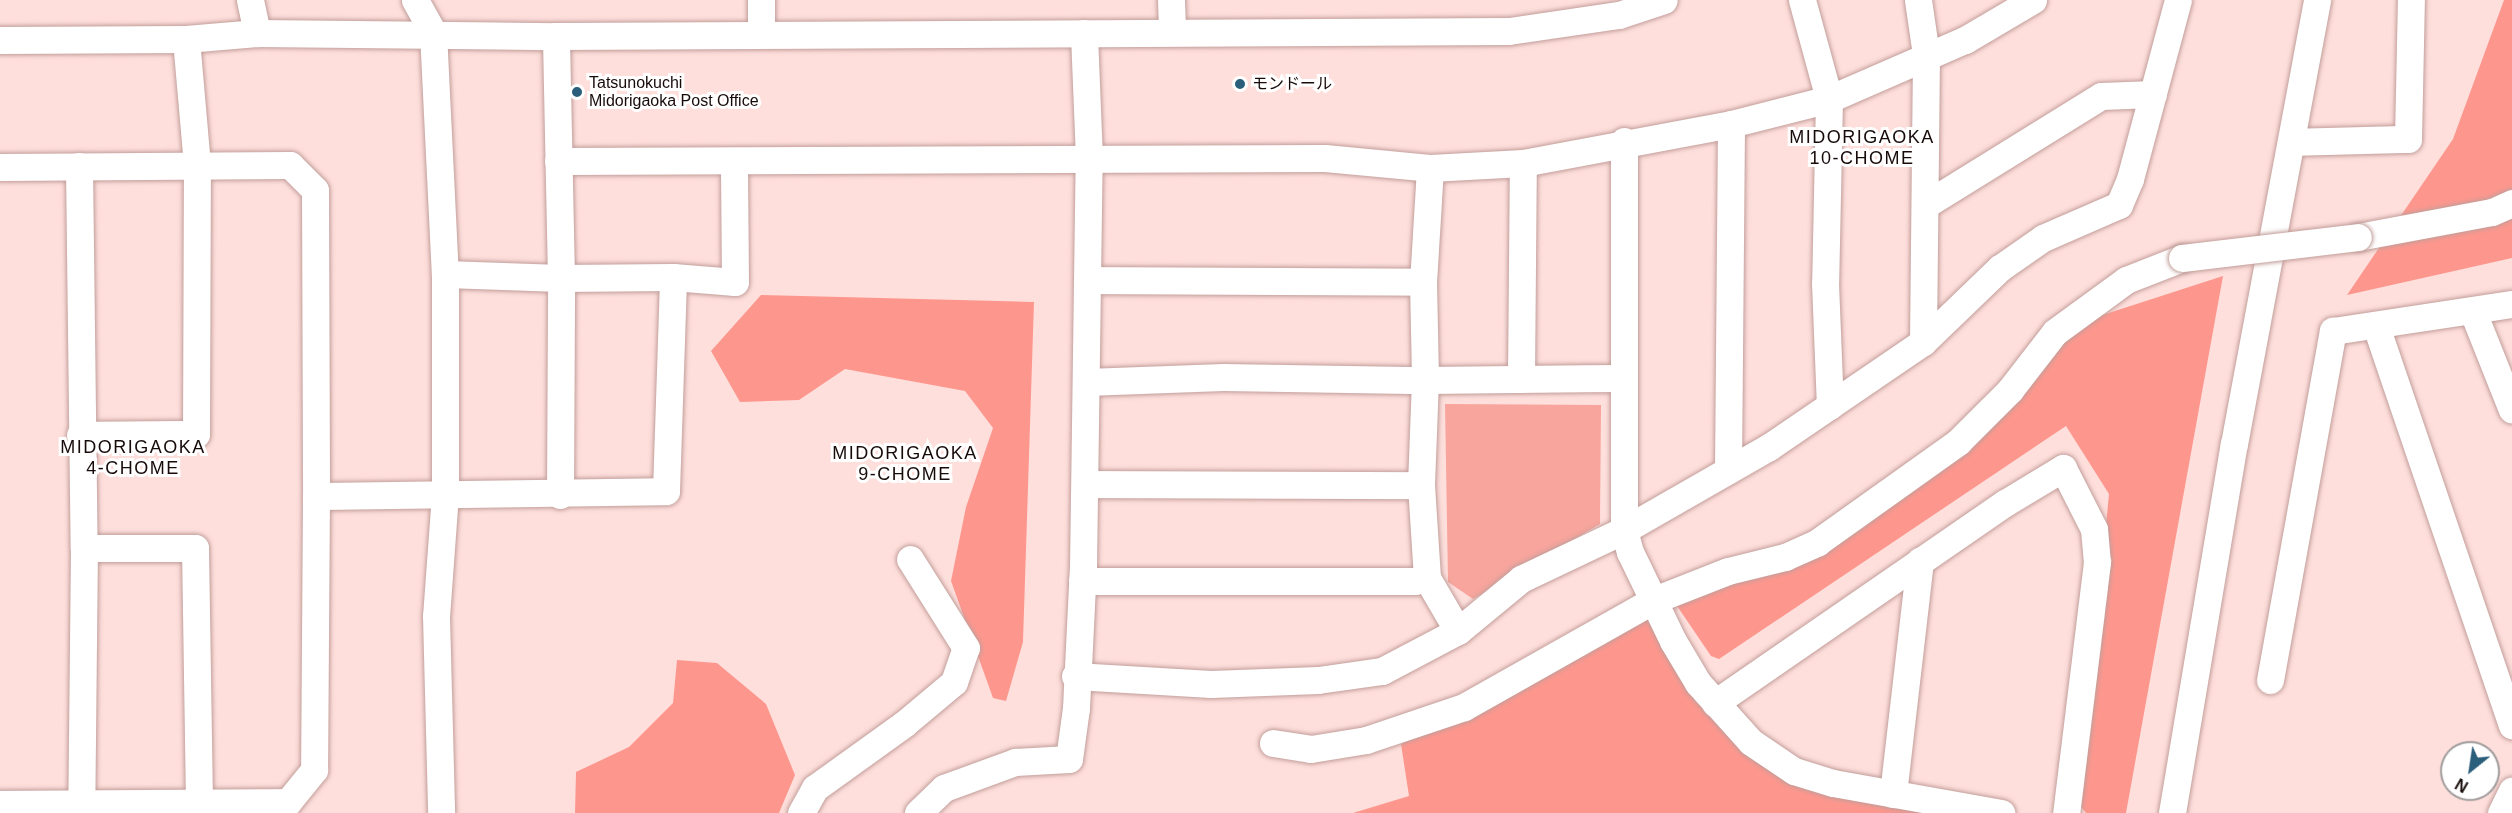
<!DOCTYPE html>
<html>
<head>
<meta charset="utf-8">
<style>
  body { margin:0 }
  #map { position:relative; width:2512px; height:813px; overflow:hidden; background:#fedfdc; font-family:Arial,"Noto Sans JP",sans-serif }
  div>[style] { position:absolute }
  .green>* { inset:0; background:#f7a59d }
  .forest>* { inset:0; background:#fd978e }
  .roads { filter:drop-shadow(0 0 2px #c29e9a) drop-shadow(0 0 2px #c29e9a) }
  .minor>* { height:27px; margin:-13.5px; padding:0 13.5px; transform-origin:13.5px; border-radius:13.5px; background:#fff }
  .bridges { filter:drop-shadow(0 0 2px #c29e9a) drop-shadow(0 0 2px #c29e9a) }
  .minor-bridge>* { height:27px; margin:-13.5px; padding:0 13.5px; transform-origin:13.5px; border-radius:13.5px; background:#fff }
  .dots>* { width:16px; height:16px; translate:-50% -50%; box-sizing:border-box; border:3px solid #fff; border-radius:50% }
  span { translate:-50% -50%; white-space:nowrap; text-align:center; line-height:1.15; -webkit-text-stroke:6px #fff; paint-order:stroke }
  .poi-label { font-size:16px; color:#170b0a }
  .left { translate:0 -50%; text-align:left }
  .neighbourhood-label { font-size:18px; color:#170b0a; letter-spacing:1.5px }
  .north { position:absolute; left:2440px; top:741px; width:60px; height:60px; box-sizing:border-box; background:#fff; border:2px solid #a29d9d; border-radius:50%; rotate:210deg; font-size:16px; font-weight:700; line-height:24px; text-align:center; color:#170b0a }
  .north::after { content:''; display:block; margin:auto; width:21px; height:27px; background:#2a5e7b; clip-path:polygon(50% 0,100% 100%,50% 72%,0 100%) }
</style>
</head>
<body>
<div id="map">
  <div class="green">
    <div style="clip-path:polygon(1445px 404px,1601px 405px,1600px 524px,1473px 599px,1448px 582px)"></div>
  </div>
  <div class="forest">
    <div style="clip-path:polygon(2504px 0,2512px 0,2512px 258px,2347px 295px,2453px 139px)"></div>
    <div style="clip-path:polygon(2223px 276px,2126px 813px,2086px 813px,2079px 804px,2109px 494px,2066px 426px,1719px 659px,1711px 656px,1675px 603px,1792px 564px,2081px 322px)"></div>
    <div style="clip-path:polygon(761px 295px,1034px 302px,1023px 642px,1006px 701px,993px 698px,951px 581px,966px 507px,993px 428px,965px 391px,845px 369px,799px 400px,740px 402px,711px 351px)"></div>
    <div style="clip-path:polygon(1650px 608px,1695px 701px,1753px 756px,1959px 813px,1353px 813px,1409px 796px,1401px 744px,1461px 716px)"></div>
    <div style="clip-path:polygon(677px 660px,717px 663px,766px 704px,795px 775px,779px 813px,575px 813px,576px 772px,629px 747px,673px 703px)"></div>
  </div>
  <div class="roads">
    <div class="minor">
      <div style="left:250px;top:0;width:34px;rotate:78deg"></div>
      <div style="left:415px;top:0;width:37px;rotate:61deg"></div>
      <div style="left:433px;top:32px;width:242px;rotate:87.2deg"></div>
      <div style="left:445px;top:274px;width:220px;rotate:90deg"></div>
      <div style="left:445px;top:494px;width:122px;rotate:94.2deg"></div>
      <div style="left:436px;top:616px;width:197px;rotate:88.5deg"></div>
      <div style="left:761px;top:0;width:34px;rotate:90deg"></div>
      <div style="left:1171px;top:0;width:32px;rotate:88deg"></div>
      <div style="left:1802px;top:0;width:103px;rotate:74.7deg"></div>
      <div style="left:1829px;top:99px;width:184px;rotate:91.2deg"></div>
      <div style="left:1825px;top:283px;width:123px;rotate:87.7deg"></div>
      <div style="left:1918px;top:0;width:56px;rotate:81.7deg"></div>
      <div style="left:1926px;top:55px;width:287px;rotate:90.6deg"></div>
      <div style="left:0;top:40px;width:186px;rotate:-0.3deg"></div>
      <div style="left:186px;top:39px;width:71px;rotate:-4.8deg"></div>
      <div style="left:257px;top:33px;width:299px;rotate:0.6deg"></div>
      <div style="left:556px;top:36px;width:953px;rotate:-0.3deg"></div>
      <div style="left:1509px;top:31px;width:111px;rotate:-8.3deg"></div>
      <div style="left:1619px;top:15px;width:47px;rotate:-18.4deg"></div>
      <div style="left:1624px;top:141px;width:389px;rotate:90deg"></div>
      <div style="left:1624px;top:530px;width:23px;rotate:75deg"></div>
      <div style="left:1630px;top:552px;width:99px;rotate:64.2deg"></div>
      <div style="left:1673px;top:641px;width:49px;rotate:59.2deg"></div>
      <div style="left:1698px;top:683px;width:79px;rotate:48.1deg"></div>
      <div style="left:1751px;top:742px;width:52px;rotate:34deg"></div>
      <div style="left:1794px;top:771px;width:41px;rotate:17.1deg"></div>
      <div style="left:1833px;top:783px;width:171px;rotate:10.1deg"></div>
      <div style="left:2292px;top:142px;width:116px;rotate:-1.5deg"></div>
      <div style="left:2408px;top:139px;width:139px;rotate:-88.8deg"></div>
      <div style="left:558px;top:161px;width:767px;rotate:-0.22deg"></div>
      <div style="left:1325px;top:158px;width:105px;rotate:5.4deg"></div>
      <div style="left:1430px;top:168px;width:93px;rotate:-3.1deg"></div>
      <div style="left:1523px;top:163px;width:212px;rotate:-10.6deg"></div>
      <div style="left:1731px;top:124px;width:101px;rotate:-14.3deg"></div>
      <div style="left:1829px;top:99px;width:148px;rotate:-23.5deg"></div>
      <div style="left:1965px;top:40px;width:79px;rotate:-30.5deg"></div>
      <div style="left:79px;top:166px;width:382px;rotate:89.3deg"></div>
      <div style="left:84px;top:548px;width:265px;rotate:90.6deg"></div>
      <div style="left:0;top:167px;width:290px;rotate:-0.4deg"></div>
      <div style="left:290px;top:165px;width:35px;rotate:45deg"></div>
      <div style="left:315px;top:190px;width:306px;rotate:89.8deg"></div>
      <div style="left:316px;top:496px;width:274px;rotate:90.4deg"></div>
      <div style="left:314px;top:770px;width:41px;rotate:129.1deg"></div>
      <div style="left:288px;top:802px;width:288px;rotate:179.6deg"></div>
      <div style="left:1430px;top:168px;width:114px;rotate:93.5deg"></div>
      <div style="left:1423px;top:282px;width:98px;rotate:88.8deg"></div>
      <div style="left:1425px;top:380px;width:105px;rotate:92.2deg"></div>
      <div style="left:1421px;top:485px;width:93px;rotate:86.3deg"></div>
      <div style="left:1427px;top:578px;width:61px;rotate:59.7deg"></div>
      <div style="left:1925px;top:205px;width:207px;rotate:-31.8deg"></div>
      <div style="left:2101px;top:96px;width:52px;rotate:-2.2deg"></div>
      <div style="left:2358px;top:237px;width:136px;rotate:-10.6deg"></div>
      <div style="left:2492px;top:212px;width:22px;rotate:-24deg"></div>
      <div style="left:445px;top:274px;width:116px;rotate:2deg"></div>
      <div style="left:561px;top:278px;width:242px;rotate:-91.2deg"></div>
      <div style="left:1087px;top:280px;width:336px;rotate:0.3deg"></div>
      <div style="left:2473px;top:312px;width:105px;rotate:68.3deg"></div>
      <div style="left:2376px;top:326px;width:422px;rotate:71.2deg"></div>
      <div style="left:1521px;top:379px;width:216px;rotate:-89.5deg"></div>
      <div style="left:1086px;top:382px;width:137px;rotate:-2.1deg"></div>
      <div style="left:1223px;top:377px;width:202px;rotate:0.9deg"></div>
      <div style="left:1425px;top:380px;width:198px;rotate:-0.6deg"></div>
      <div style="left:80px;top:435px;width:116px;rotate:-0.5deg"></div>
      <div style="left:196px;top:434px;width:269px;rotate:-89.8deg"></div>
      <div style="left:197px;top:165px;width:126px;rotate:-95deg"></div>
      <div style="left:1728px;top:470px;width:346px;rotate:-89.5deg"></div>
      <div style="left:1085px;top:484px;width:336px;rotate:0.2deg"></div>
      <div style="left:560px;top:495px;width:217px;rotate:-89.7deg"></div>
      <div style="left:561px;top:278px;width:112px;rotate:-0.5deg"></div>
      <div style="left:673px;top:277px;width:62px;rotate:4.6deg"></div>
      <div style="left:735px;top:282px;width:120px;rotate:-90.5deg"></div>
      <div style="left:316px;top:496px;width:350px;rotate:-0.8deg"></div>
      <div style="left:666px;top:491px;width:214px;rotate:-88.1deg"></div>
      <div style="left:84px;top:548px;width:111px"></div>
      <div style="left:195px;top:548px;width:257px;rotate:89.1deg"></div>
      <div style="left:1082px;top:581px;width:333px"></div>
      <div style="left:1415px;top:581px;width:12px;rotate:-14deg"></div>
      <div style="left:1075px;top:676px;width:136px;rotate:3.4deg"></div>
      <div style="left:1211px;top:684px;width:107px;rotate:-2.1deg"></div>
      <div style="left:1318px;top:680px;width:65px;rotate:-8deg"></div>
      <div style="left:1382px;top:671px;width:86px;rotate:-27.8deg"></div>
      <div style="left:1458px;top:631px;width:82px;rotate:-39.5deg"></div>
      <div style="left:1521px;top:579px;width:114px;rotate:-25.4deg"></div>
      <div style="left:1624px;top:530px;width:167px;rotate:-29.8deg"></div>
      <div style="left:1769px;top:447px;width:186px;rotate:-34.3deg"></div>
      <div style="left:1923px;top:342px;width:107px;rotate:-43.9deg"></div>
      <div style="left:2000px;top:268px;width:52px;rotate:-34.9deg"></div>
      <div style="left:2043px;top:238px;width:83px;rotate:-23.5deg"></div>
      <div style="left:2119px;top:205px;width:28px;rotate:-67deg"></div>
      <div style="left:2130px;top:179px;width:185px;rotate:-75deg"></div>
      <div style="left:2270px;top:680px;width:355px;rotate:-79.8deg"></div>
      <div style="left:2333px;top:331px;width:181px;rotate:-8.6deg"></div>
      <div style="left:1715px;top:703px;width:352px;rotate:-34.6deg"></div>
      <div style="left:2005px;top:503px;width:68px;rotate:-31.1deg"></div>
      <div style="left:2063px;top:468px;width:68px;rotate:63.1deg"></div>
      <div style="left:2094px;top:529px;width:33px;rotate:85deg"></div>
      <div style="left:2097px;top:562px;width:253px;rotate:97deg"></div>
      <div style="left:1273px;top:743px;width:38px;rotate:9deg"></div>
      <div style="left:1311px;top:749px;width:56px;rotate:-9.3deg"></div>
      <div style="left:1366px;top:740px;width:103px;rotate:-18.6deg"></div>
      <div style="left:1464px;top:707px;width:218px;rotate:-29.4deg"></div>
      <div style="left:1654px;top:600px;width:79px;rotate:-21.4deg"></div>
      <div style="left:1728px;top:571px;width:59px;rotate:-13.8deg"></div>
      <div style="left:1785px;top:557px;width:36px;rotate:-24deg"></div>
      <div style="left:1818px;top:542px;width:172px;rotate:-35.5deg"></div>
      <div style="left:1958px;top:442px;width:74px;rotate:-45deg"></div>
      <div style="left:2010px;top:390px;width:73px;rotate:-52.2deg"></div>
      <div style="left:2055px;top:332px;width:88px;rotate:-36.2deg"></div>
      <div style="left:2126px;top:280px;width:60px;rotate:-21.4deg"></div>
      <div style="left:1893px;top:794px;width:235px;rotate:-83.4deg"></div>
      <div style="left:801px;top:813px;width:29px;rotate:-61deg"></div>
      <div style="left:815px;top:788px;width:110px;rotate:-35.7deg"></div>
      <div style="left:904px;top:724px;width:65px;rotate:-40deg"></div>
      <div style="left:954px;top:682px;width:36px;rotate:-71deg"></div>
      <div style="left:966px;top:648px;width:105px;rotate:-122.2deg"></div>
      <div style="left:918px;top:813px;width:36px;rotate:-44deg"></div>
      <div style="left:944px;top:788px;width:76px;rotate:-20.1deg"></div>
      <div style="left:1015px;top:762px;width:54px;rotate:-3.2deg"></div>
      <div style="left:1069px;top:759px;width:51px;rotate:-82.2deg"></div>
      <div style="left:1076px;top:708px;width:141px;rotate:-87.2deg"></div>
      <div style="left:1083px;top:567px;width:408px;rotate:-89.2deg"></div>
      <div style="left:1089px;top:159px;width:126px;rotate:-92.3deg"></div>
      <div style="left:2172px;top:813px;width:374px;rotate:-80.5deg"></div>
      <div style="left:2234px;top:444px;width:452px;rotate:-79.4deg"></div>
      <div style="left:2501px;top:813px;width:25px;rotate:-64deg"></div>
    </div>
  </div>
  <div class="bridges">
    <div class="minor-bridge">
      <div style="left:2182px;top:258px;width:177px;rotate:-6.8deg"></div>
    </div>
  </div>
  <div class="dots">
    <div style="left:1240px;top:84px;background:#2a5e7b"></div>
    <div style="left:577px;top:92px;background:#2a5e7b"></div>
  </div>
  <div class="poi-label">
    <span class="left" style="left:589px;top:92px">Tatsunokuchi<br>Midorigaoka Post Office</span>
    <span class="left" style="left:1252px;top:84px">モンドール</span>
  </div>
  <div class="neighbourhood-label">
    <span style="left:1862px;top:148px">MIDORIGAOKA<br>10-CHOME</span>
    <span style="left:133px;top:458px">MIDORIGAOKA<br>4-CHOME</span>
    <span style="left:905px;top:464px">MIDORIGAOKA<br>9-CHOME</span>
  </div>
  <div class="north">N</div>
</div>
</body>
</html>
